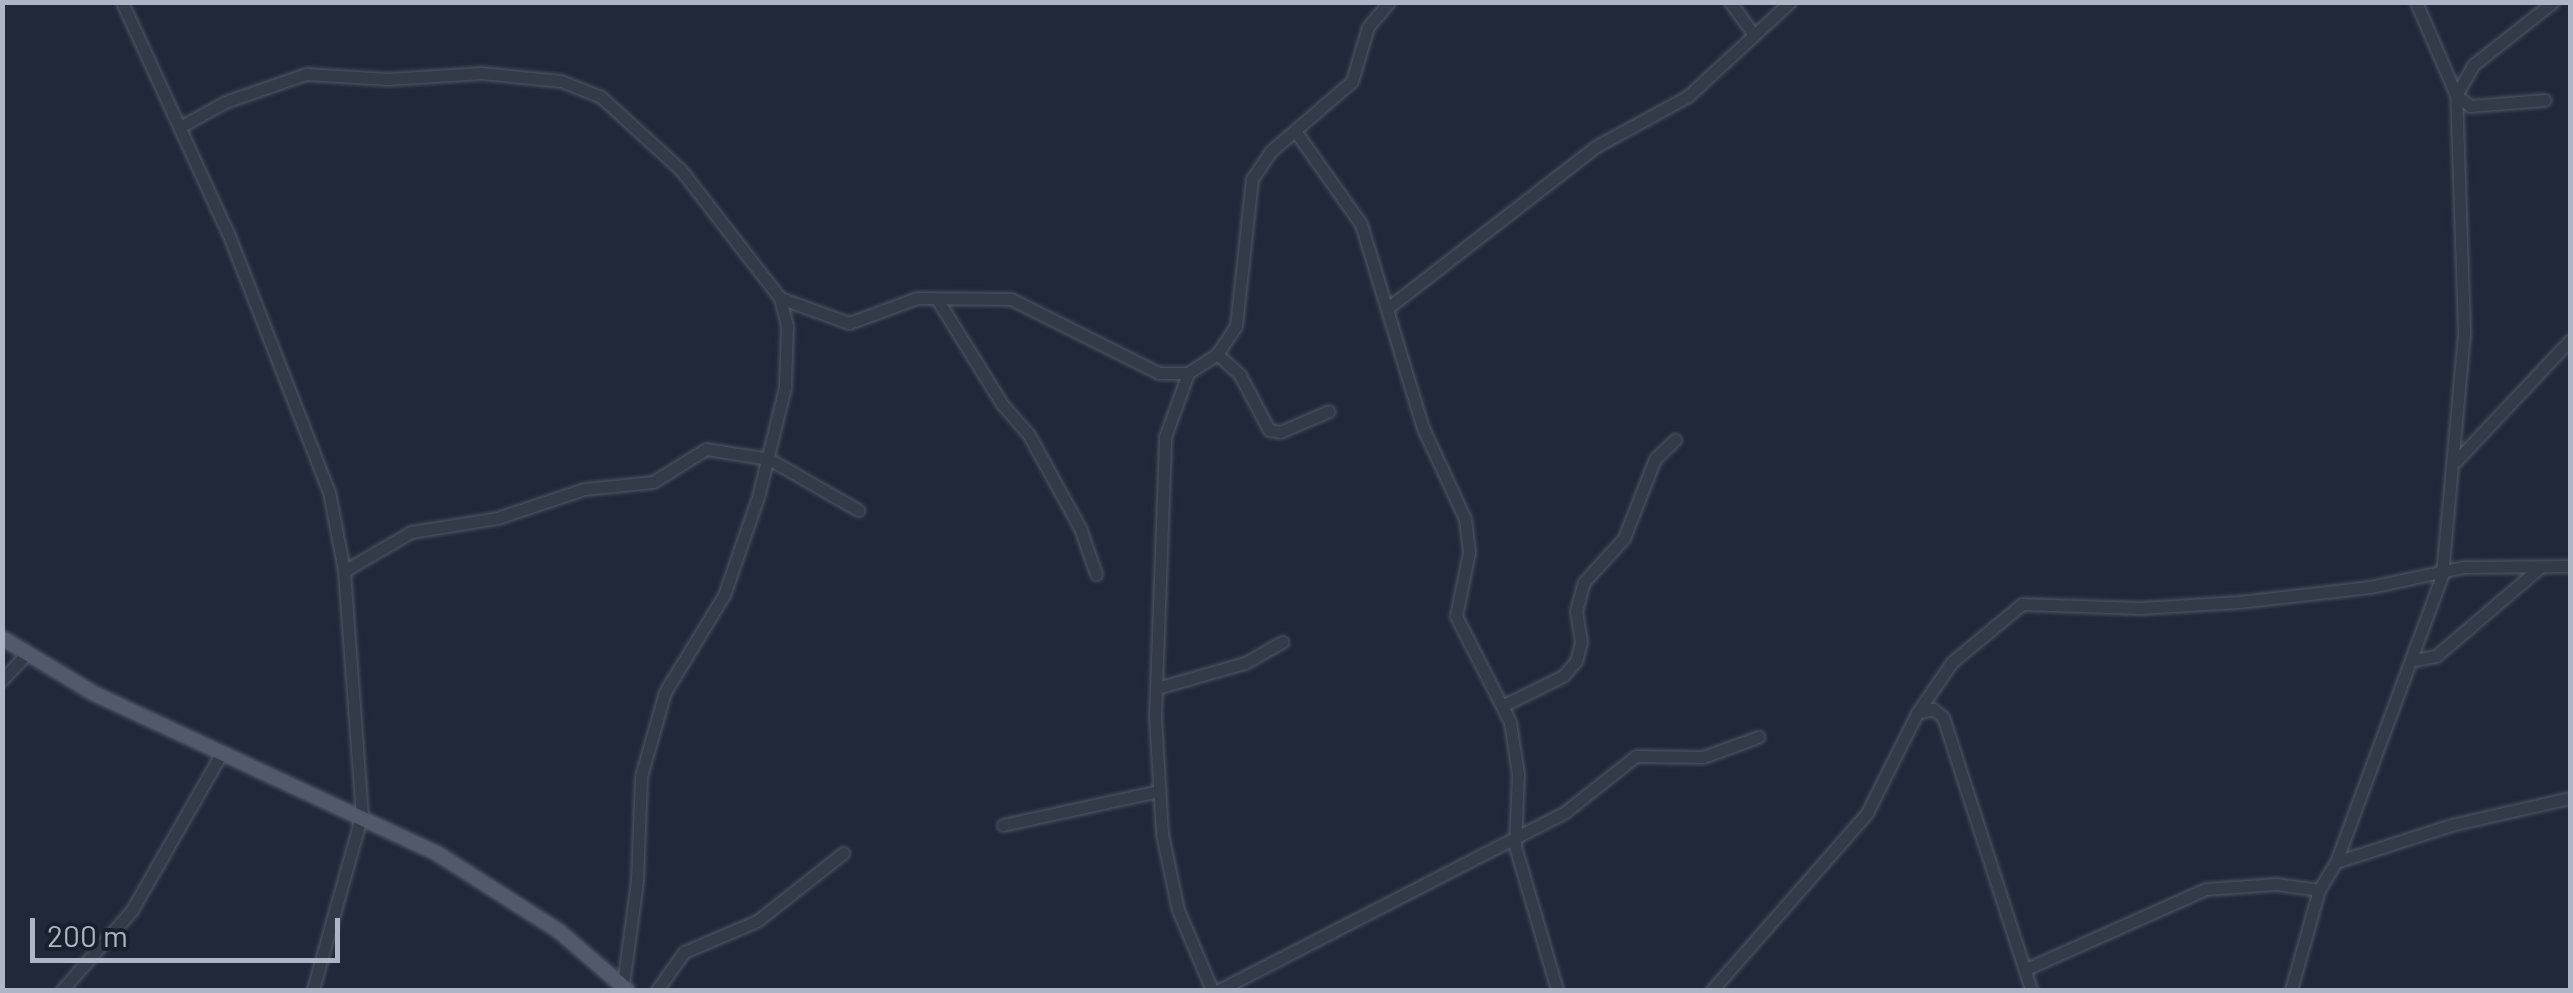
<!DOCTYPE html>
<html>
<head>
<meta charset="utf-8">
<style>
  body { margin:0 }
  #map { position:relative; width:2573px; height:993px; overflow:hidden; background:#1f2938; font-family:Barlow,sans-serif }
  div>[style] { position:absolute }
  .roads { filter:drop-shadow(0 0 2px #505966) drop-shadow(0 0 2px #505966) }
  .minor>* { height:11px; margin:-5.5px; padding:0 5.5px; transform-origin:5.5px; border-radius:5.5px; background:#333b49 }
  .major>* { height:14px; margin:-7px; padding:0 7px; transform-origin:7px; border-radius:7px; background:#505a69 }
  span { translate:-50% -50%; white-space:nowrap; text-align:center; line-height:1.15; -webkit-text-stroke:9px #18202d; paint-order:stroke }
  .frame { position:absolute; inset:0; border:5px solid #adb6c5; pointer-events:none }
  .scale { position:absolute; left:30px; top:918px; width:310px; height:45px; box-sizing:border-box; border:5px solid #adb6c5; border-top:0; padding-left:12px; font-size:30px; line-height:35px; white-space:nowrap; color:#adb6c5; -webkit-text-stroke:8px #18202d; paint-order:stroke }
</style>
</head>
<body>
<div id="map">
  <div class="roads">
    <div class="minor">
      <div style="left:122px;top:2px;width:254px;rotate:65.4deg"></div>
      <div style="left:228px;top:233px;width:278px;rotate:68.7deg"></div>
      <div style="left:329px;top:492px;width:80px;rotate:79.2deg"></div>
      <div style="left:344px;top:571px;width:244px;rotate:85.8deg"></div>
      <div style="left:362px;top:814px;width:183px;rotate:105.6deg"></div>
      <div style="left:1730px;top:2px;width:41px;rotate:54deg"></div>
      <div style="left:2416px;top:2px;width:101px;rotate:66.7deg"></div>
      <div style="left:2456px;top:95px;width:18px;rotate:38deg"></div>
      <div style="left:2470px;top:106px;width:75px;rotate:-4.6deg"></div>
      <div style="left:180px;top:127px;width:51px;rotate:-29.1deg"></div>
      <div style="left:225px;top:102px;width:86px;rotate:-19.1deg"></div>
      <div style="left:306px;top:74px;width:82px;rotate:3.5deg"></div>
      <div style="left:388px;top:79px;width:94px;rotate:-3.7deg"></div>
      <div style="left:482px;top:73px;width:79px;rotate:5.8deg"></div>
      <div style="left:561px;top:81px;width:43px;rotate:21.8deg"></div>
      <div style="left:601px;top:97px;width:108px;rotate:42.4deg"></div>
      <div style="left:681px;top:170px;width:162px;rotate:52.3deg"></div>
      <div style="left:780px;top:298px;width:29px;rotate:76deg"></div>
      <div style="left:787px;top:326px;width:61px;rotate:91.9deg"></div>
      <div style="left:785px;top:387px;width:113px;rotate:103.8deg"></div>
      <div style="left:758px;top:497px;width:104px;rotate:109.1deg"></div>
      <div style="left:724px;top:595px;width:114px;rotate:121.3deg"></div>
      <div style="left:665px;top:692px;width:87px;rotate:105.9deg"></div>
      <div style="left:641px;top:776px;width:105px;rotate:92.2deg"></div>
      <div style="left:637px;top:881px;width:105px;rotate:97.7deg"></div>
      <div style="left:1298px;top:135px;width:109px;rotate:54.7deg"></div>
      <div style="left:1361px;top:224px;width:213px;rotate:73.1deg"></div>
      <div style="left:1423px;top:428px;width:100px;rotate:65.2deg"></div>
      <div style="left:1465px;top:519px;width:33px;rotate:83deg"></div>
      <div style="left:1469px;top:552px;width:65px;rotate:101.5deg"></div>
      <div style="left:1456px;top:616px;width:119px;rotate:63deg"></div>
      <div style="left:1510px;top:722px;width:53px;rotate:81.3deg"></div>
      <div style="left:1518px;top:774px;width:72px;rotate:92.4deg"></div>
      <div style="left:1515px;top:846px;width:150px;rotate:73.7deg"></div>
      <div style="left:780px;top:298px;width:73px;rotate:19.9deg"></div>
      <div style="left:849px;top:323px;width:72px;rotate:-20.2deg"></div>
      <div style="left:917px;top:298px;width:94px;rotate:0.6deg"></div>
      <div style="left:1011px;top:299px;width:165px;rotate:26.6deg"></div>
      <div style="left:1159px;top:373px;width:29px"></div>
      <div style="left:937px;top:299px;width:123px;rotate:58.2deg"></div>
      <div style="left:1002px;top:404px;width:41px;rotate:48.9deg"></div>
      <div style="left:1029px;top:435px;width:106px;rotate:61.3deg"></div>
      <div style="left:1080px;top:528px;width:49px;rotate:70.8deg"></div>
      <div style="left:1389px;top:307px;width:261px;rotate:-37.8deg"></div>
      <div style="left:1595px;top:147px;width:106px;rotate:-28.7deg"></div>
      <div style="left:1688px;top:96px;width:139px;rotate:-42.7deg"></div>
      <div style="left:1217px;top:354px;width:31px;rotate:42deg"></div>
      <div style="left:1240px;top:375px;width:62px;rotate:62.2deg"></div>
      <div style="left:1269px;top:430px;width:11px;rotate:10deg"></div>
      <div style="left:1280px;top:432px;width:53px;rotate:-23.2deg"></div>
      <div style="left:2456px;top:461px;width:166px;rotate:-46.7deg"></div>
      <div style="left:344px;top:571px;width:78px;rotate:-30.2deg"></div>
      <div style="left:411px;top:532px;width:87px;rotate:-9.2deg"></div>
      <div style="left:497px;top:518px;width:92px;rotate:-18.4deg"></div>
      <div style="left:584px;top:489px;width:69px;rotate:-5.8deg"></div>
      <div style="left:653px;top:482px;width:62px;rotate:-31.9deg"></div>
      <div style="left:706px;top:449px;width:64px;rotate:9deg"></div>
      <div style="left:769px;top:459px;width:103px;rotate:29.8deg"></div>
      <div style="left:2414px;top:660px;width:22px;rotate:-10deg"></div>
      <div style="left:2436px;top:656px;width:135px;rotate:-40.5deg"></div>
      <div style="left:2px;top:680px;width:35px;rotate:-47deg"></div>
      <div style="left:1157px;top:688px;width:91px;rotate:-15.9deg"></div>
      <div style="left:1245px;top:663px;width:43px;rotate:-29.6deg"></div>
      <div style="left:1504px;top:705px;width:66px;rotate:-26.2deg"></div>
      <div style="left:1563px;top:676px;width:20px;rotate:-49deg"></div>
      <div style="left:1576px;top:661px;width:20px;rotate:-75deg"></div>
      <div style="left:1581px;top:642px;width:31px;rotate:-99deg"></div>
      <div style="left:1576px;top:611px;width:30px;rotate:-75deg"></div>
      <div style="left:1584px;top:582px;width:59px;rotate:-47.7deg"></div>
      <div style="left:1624px;top:538px;width:85px;rotate:-68.6deg"></div>
      <div style="left:1655px;top:459px;width:28px;rotate:-44deg"></div>
      <div style="left:1917px;top:713px;width:16px;rotate:-14deg"></div>
      <div style="left:1933px;top:709px;width:13px;rotate:39deg"></div>
      <div style="left:1943px;top:717px;width:287px;rotate:72.1deg"></div>
      <div style="left:1003px;top:825px;width:160px;rotate:-12.3deg"></div>
      <div style="left:2336px;top:862px;width:306px;rotate:-69.7deg"></div>
      <div style="left:2442px;top:575px;width:245px;rotate:-84.8deg"></div>
      <div style="left:2464px;top:331px;width:236px;rotate:-91.9deg"></div>
      <div style="left:2456px;top:95px;width:34px;rotate:-60deg"></div>
      <div style="left:2473px;top:65px;width:102px;rotate:-38.2deg"></div>
      <div style="left:2026px;top:969px;width:197px;rotate:-24deg"></div>
      <div style="left:2206px;top:889px;width:70px;rotate:-4.1deg"></div>
      <div style="left:2276px;top:884px;width:43px;rotate:7.9deg"></div>
      <div style="left:62px;top:990px;width:106px;rotate:-48.8deg"></div>
      <div style="left:132px;top:910px;width:182px;rotate:-60.3deg"></div>
      <div style="left:657px;top:990px;width:47px;rotate:-54.6deg"></div>
      <div style="left:684px;top:952px;width:79px;rotate:-23deg"></div>
      <div style="left:757px;top:921px;width:110px;rotate:-38.3deg"></div>
      <div style="left:1212px;top:990px;width:87px;rotate:-113deg"></div>
      <div style="left:1178px;top:910px;width:78px;rotate:-101.9deg"></div>
      <div style="left:1162px;top:834px;width:119px;rotate:-93.4deg"></div>
      <div style="left:1155px;top:715px;width:278px;rotate:-87.9deg"></div>
      <div style="left:1165px;top:437px;width:68px;rotate:-70.2deg"></div>
      <div style="left:1188px;top:373px;width:35px;rotate:-33deg"></div>
      <div style="left:1217px;top:354px;width:34px;rotate:-56deg"></div>
      <div style="left:1236px;top:326px;width:148px;rotate:-83.8deg"></div>
      <div style="left:1252px;top:179px;width:34px;rotate:-56deg"></div>
      <div style="left:1271px;top:151px;width:107px;rotate:-40.8deg"></div>
      <div style="left:1352px;top:81px;width:56px;rotate:-73.5deg"></div>
      <div style="left:1368px;top:27px;width:33px;rotate:-50deg"></div>
      <div style="left:1219px;top:990px;width:389px;rotate:-27.2deg"></div>
      <div style="left:1565px;top:812px;width:90px;rotate:-38.3deg"></div>
      <div style="left:1636px;top:756px;width:67px;rotate:0.9deg"></div>
      <div style="left:1703px;top:757px;width:59px;rotate:-20deg"></div>
      <div style="left:1712px;top:990px;width:235px;rotate:-48.8deg"></div>
      <div style="left:1867px;top:813px;width:112px;rotate:-63.4deg"></div>
      <div style="left:1917px;top:713px;width:62px;rotate:-55.5deg"></div>
      <div style="left:1952px;top:662px;width:91px;rotate:-39.6deg"></div>
      <div style="left:2022px;top:604px;width:118px;rotate:1.9deg"></div>
      <div style="left:2140px;top:608px;width:99px;rotate:-3.5deg"></div>
      <div style="left:2239px;top:602px;width:132px;rotate:-6.5deg"></div>
      <div style="left:2370px;top:587px;width:95px;rotate:-12.1deg"></div>
      <div style="left:2463px;top:567px;width:107px;rotate:-0.5deg"></div>
      <div style="left:2291px;top:990px;width:104px;rotate:-74.4deg"></div>
      <div style="left:2319px;top:890px;width:33px;rotate:-59deg"></div>
      <div style="left:2336px;top:862px;width:121px;rotate:-17.8deg"></div>
      <div style="left:2451px;top:825px;width:122px;rotate:-12.8deg"></div>
    </div>
    <div class="major">
      <div style="left:2px;top:638px;width:106px;rotate:31.1deg"></div>
      <div style="left:93px;top:693px;width:381px;rotate:25deg"></div>
      <div style="left:438px;top:854px;width:143px;rotate:32.5deg"></div>
      <div style="left:559px;top:931px;width:90px;rotate:40.9deg"></div>
    </div>
  </div>
  <div class="frame"></div>
  <div class="scale">200 m</div>
</div>
</body>
</html>
